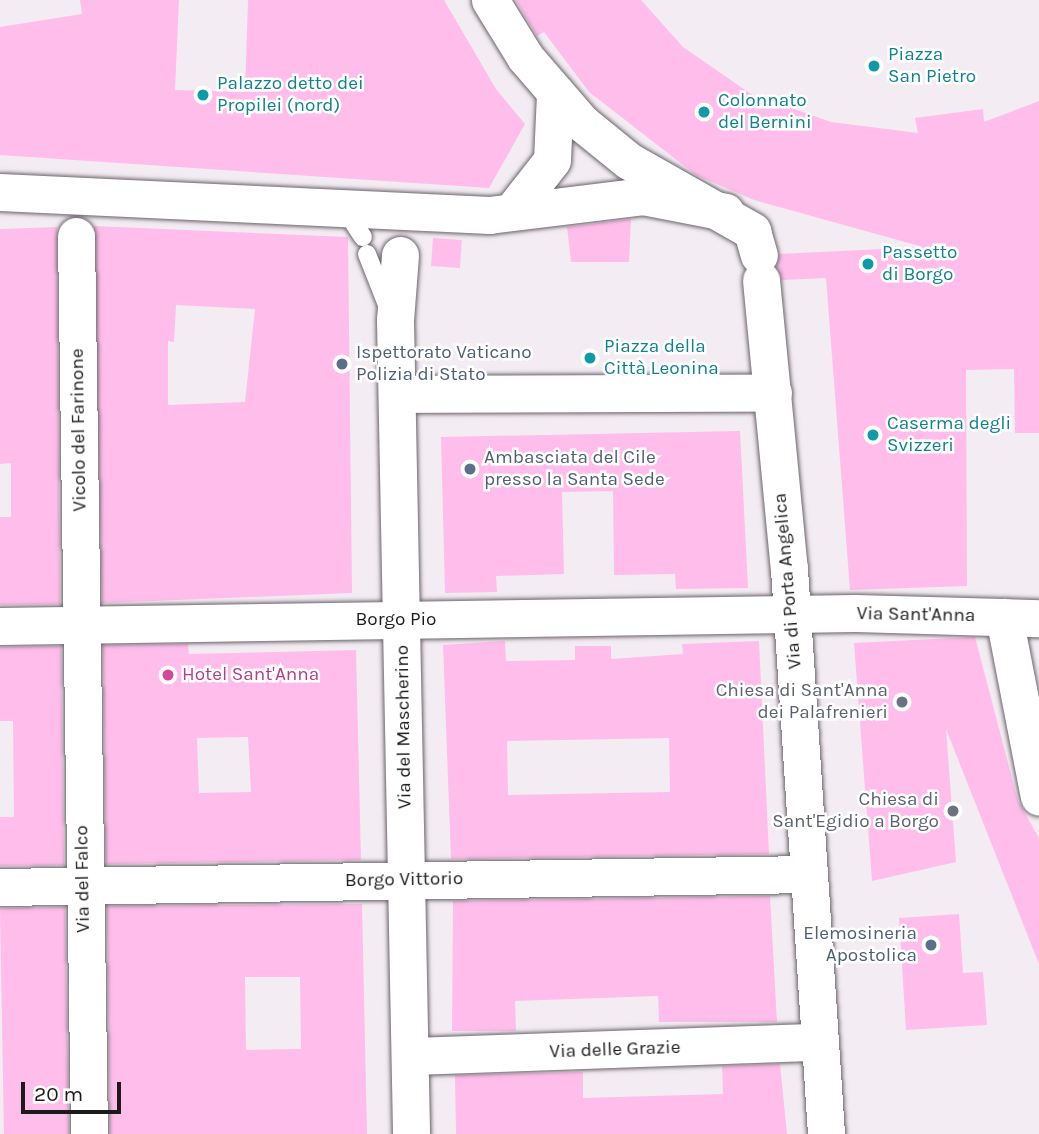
<!DOCTYPE html>
<html>
<head>
<meta charset="utf-8">
<style>
  body { margin:0 }
  #map { position:relative; width:1039px; height:1134px; overflow:hidden; background:#f4ecf3; font-family:Karla,sans-serif }
  div>[style] { position:absolute }
  .building>* { inset:0; background:#ffbdeb; transform-origin:0 0 }
  .roads { filter:drop-shadow(0 0 2px #6b646b) drop-shadow(0 0 2px #6b646b) }
  .lane>* { height:18px; margin:-9px; padding:0 9px; transform-origin:9px; border-radius:9px; background:#fff }
  .street>* { height:37px; margin:-18.5px; padding:0 18.5px; transform-origin:18.5px; border-radius:18.5px; background:#fff }
  .dots>* { width:19px; height:19px; translate:-50% -50%; box-sizing:border-box; border:4px solid #fff; border-radius:50% }
  span { translate:-50% -50%; white-space:nowrap; text-align:center; line-height:1.15; -webkit-text-stroke:5px #fff; paint-order:stroke }
  .culture-label { font-size:19px; color:#0d838f }
  .left { translate:0 -50%; text-align:left }
  .service-label { font-size:19px; color:#4e5e75 }
  .right { translate:-100% -50%; text-align:right }
  .street-label { font-size:19px; color:#1d1a1c }
  .hotel-label { font-size:19px; color:#b23c85 }
  .worship-label { font-size:19px; color:#5b616d }
  .scale { position:absolute; left:21px; top:1082px; width:100px; height:32px; box-sizing:border-box; border:4px solid #1d1a1c; border-top:0; padding-left:9px; font-size:21px; line-height:24px; white-space:nowrap; color:#1d1a1c; -webkit-text-stroke:5px #fff; paint-order:stroke }
</style>
</head>
<body>
<div id="map">
  <div class="building">
    <div style="clip-path:polygon(80px 0,179px 0,175px 90px,245px 92px,248px 0,444px 0,496px 89px,525px 124px,489px 188px,0 155px,0 27px,82px 14px)"></div>
    <div style="clip-path:polygon(516px 0,641px 0,683px 47px,751px 94px,831px 122px,918px 133px,915px 118px,983px 109px,984px 122px,1039px 101px,1039px 433px,1015px 433px,1014px 369px,966px 370px,967px 586px,850px 590px,826px 278px,782px 280px,776px 266px,779px 254px,923px 247px,754px 200px,696px 175px,589px 92px,544px 32px,537px 36px)"></div>
    <div style="clip-path:polygon(631px 219px,629px 262px,571px 262px,567px 227px)"></div>
    <div style="clip-path:polygon(evenodd,94px 226px,348px 237px,352px 593px,102px 603px,94px 226px,176px 305px,255px 309px,245px 402px,168px 405px,168px 341px,174px 342px,176px 305px)"></div>
    <div style="clip-path:polygon(57px 227px,60px 604px,0 605px,0 517px,11px 517px,11px 463px,0 464px,0 229px)"></div>
    <div style="left:433px;top:238px;width:29px;height:28px;rotate:4deg"></div>
    <div style="clip-path:polygon(740px 431px,748px 588px,676px 589px,675px 574px,614px 575px,613px 491px,562px 492px,564px 574px,496px 576px,497px 592px,445px 593px,441px 437px)"></div>
    <div style="clip-path:polygon(975px 637px,1018px 801px,1039px 838px,1039px 964px,946px 729px,956px 862px,872px 881px,854px 643px)"></div>
    <div style="clip-path:polygon(evenodd,505px 641px,506px 661px,575px 660px,575px 646px,611px 646px,611px 659px,683px 654px,682px 644px,759px 641px,769px 854px,451px 859px,443px 645px,505px 641px,669px 738px,670px 792px,508px 795px,507px 741px,669px 738px)"></div>
    <div style="clip-path:polygon(evenodd,188px 644px,189px 654px,356px 650px,361px 860px,106px 864px,103px 645px,188px 644px,248px 737px,251px 792px,199px 793px,197px 738px,248px 737px)"></div>
    <div style="clip-path:polygon(61px 646px,64px 865px,0 866px,0 817px,14px 817px,13px 721px,0 721px,0 647px)"></div>
    <div style="clip-path:polygon(770px 896px,777px 1022px,659px 1022px,658px 996px,515px 1001px,516px 1031px,452px 1031px,453px 901px)"></div>
    <div style="clip-path:polygon(evenodd,362px 904px,367px 1134px,110px 1134px,107px 906px,362px 904px,245px 977px,300px 977px,301px 1049px,246px 1050px,245px 977px)"></div>
    <div style="left:65px;top:907px;width:227px;height:65px;rotate:89deg"></div>
    <div style="clip-path:polygon(959px 914px,963px 973px,983px 972px,987px 1025px,906px 1030px,899px 918px)"></div>
    <div style="clip-path:polygon(780px 1064px,787px 1134px,456px 1134px,455px 1075px,583px 1072px,583px 1098px,723px 1094px,722px 1066px)"></div>
  </div>
  <div class="roads">
    <div class="lane">
      <div style="left:346px;top:211px;width:31px;rotate:57deg"></div>
      <div style="left:367px;top:254px;width:66px;rotate:68.5deg"></div>
    </div>
    <div class="street">
      <div style="left:490px;top:0;width:67px;rotate:58.4deg"></div>
      <div style="left:525px;top:57px;width:87px;rotate:49.2deg"></div>
      <div style="left:582px;top:123px;width:60px;rotate:39deg"></div>
      <div style="left:629px;top:161px;width:142px;rotate:29.6deg"></div>
      <div style="left:752px;top:231px;width:25px;rotate:74deg"></div>
      <div style="left:0;top:192px;width:490px;rotate:2.7deg"></div>
      <div style="left:489px;top:215px;width:155px;rotate:-7deg"></div>
      <div style="left:643px;top:196px;width:84px;rotate:11deg"></div>
      <div style="left:513px;top:210px;width:63px;rotate:-52deg"></div>
      <div style="left:552px;top:160px;width:67px;rotate:-87.4deg"></div>
      <div style="left:76px;top:236px;width:898px;rotate:89.17deg"></div>
      <div style="left:400px;top:255px;width:65px;rotate:94.4deg"></div>
      <div style="left:395px;top:320px;width:814px;rotate:88.87deg"></div>
      <div style="left:761px;top:280px;width:290px;rotate:84.5deg"></div>
      <div style="left:789px;top:569px;width:566px;rotate:86.25deg"></div>
      <div style="left:397px;top:394px;width:376px;rotate:-0.2deg"></div>
      <div style="left:1004px;top:617px;width:183px;rotate:79deg"></div>
      <div style="left:0;top:626px;width:855px;rotate:-0.87deg"></div>
      <div style="left:855px;top:613px;width:184px;rotate:1.6deg"></div>
      <div style="left:0;top:887px;width:809px;rotate:-0.92deg"></div>
      <div style="left:410px;top:1056px;width:410px;rotate:-2deg"></div>
    </div>
  </div>
  <div class="dots">
    <div style="left:874px;top:66px;background:#0f9aa8"></div>
    <div style="left:203px;top:95px;background:#0f9aa8"></div>
    <div style="left:704px;top:112px;background:#0f9aa8"></div>
    <div style="left:868px;top:264px;background:#0f9aa8"></div>
    <div style="left:590px;top:358px;background:#0f9aa8"></div>
    <div style="left:342px;top:364px;background:#5c6f8a"></div>
    <div style="left:873px;top:435px;background:#0f9aa8"></div>
    <div style="left:470px;top:469px;background:#5c6f8a"></div>
    <div style="left:168px;top:675px;background:#d1479c"></div>
    <div style="left:902px;top:702px;background:#6b7280"></div>
    <div style="left:953px;top:811px;background:#6b7280"></div>
    <div style="left:931px;top:945px;background:#5c6f8a"></div>
  </div>
  <div class="culture-label">
    <span class="left" style="left:888px;top:66px">Piazza<br>San Pietro</span>
    <span class="left" style="left:217px;top:95px">Palazzo detto dei<br>Propilei (nord)</span>
    <span class="left" style="left:718px;top:112px">Colonnato<br>del Bernini</span>
    <span class="left" style="left:882px;top:264px">Passetto<br>di Borgo</span>
    <span class="left" style="left:604px;top:358px">Piazza della<br>Città Leonina</span>
    <span class="left" style="left:887px;top:435px">Caserma degli<br>Svizzeri</span>
  </div>
  <div class="service-label">
    <span class="left" style="left:356px;top:364px">Ispettorato Vaticano<br>Polizia di Stato</span>
    <span class="left" style="left:484px;top:469px">Ambasciata del Cile<br>presso la Santa Sede</span>
    <span class="right" style="left:917px;top:945px">Elemosineria<br>Apostolica</span>
  </div>
  <div class="street-label">
    <span style="left:79px;top:430px;rotate:-91deg">Vicolo del Farinone</span>
    <span style="left:788px;top:581px;rotate:-95deg">Via di Porta Angelica</span>
    <span style="left:916px;top:615px;rotate:1deg">Via Sant'Anna</span>
    <span style="left:396px;top:620px">Borgo Pio</span>
    <span style="left:404px;top:727px;rotate:-91deg">Via del Mascherino</span>
    <span style="left:83px;top:879px;rotate:-91deg">Via del Falco</span>
    <span style="left:404px;top:880px;rotate:-1deg">Borgo Vittorio</span>
    <span style="left:615px;top:1050px;rotate:-2deg">Via delle Grazie</span>
  </div>
  <div class="hotel-label">
    <span class="left" style="left:182px;top:675px">Hotel Sant'Anna</span>
  </div>
  <div class="worship-label">
    <span class="right" style="left:888px;top:702px">Chiesa di Sant'Anna<br>dei Palafrenieri</span>
    <span class="right" style="left:939px;top:811px">Chiesa di<br>Sant'Egidio a Borgo</span>
  </div>
  <div class="scale">20 m</div>
</div>
</body>
</html>
